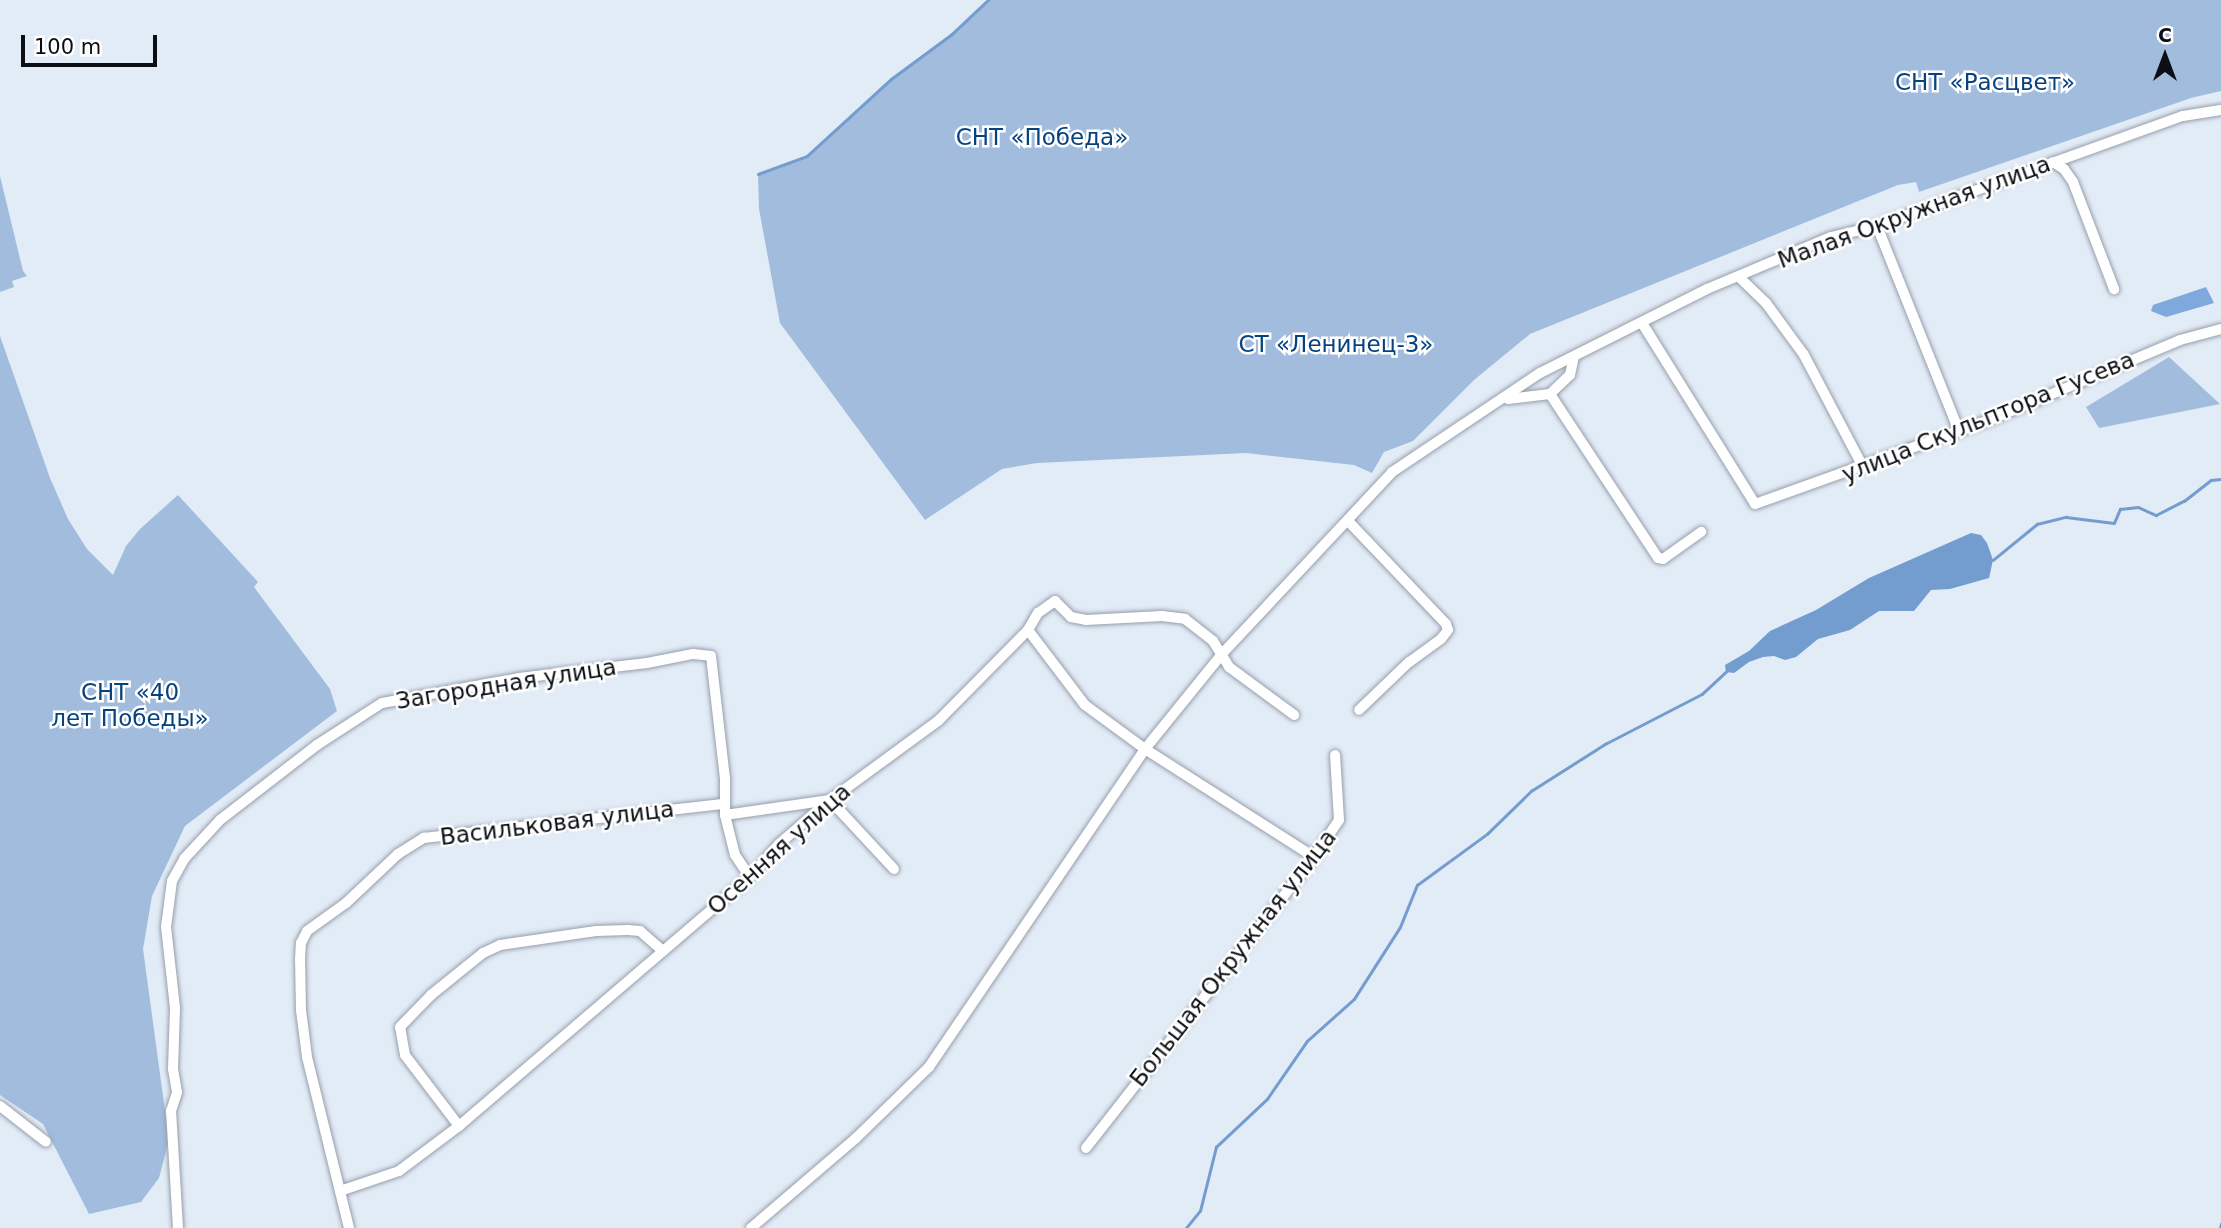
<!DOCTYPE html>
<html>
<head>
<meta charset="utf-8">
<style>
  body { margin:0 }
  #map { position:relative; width:2221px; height:1228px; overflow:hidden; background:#e2ecf7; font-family:"DejaVu Sans",sans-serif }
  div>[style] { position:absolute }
  .green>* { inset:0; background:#a2bcde }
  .forest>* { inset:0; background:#7fa8dc }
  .water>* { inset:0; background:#739ccf }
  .stream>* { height:2.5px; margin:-1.25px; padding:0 1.25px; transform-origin:1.25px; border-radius:1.25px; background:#739ccf }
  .roads { filter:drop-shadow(0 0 2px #979faa) drop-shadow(0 0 2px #979faa) }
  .minor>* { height:10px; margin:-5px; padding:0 5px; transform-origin:5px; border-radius:5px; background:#fff }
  span { translate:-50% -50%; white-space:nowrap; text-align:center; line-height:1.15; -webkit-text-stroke:5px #fff; paint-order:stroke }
  .park-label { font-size:23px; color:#06427f }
  .street-label { font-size:23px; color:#0b0e12 }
  .north { position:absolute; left:2130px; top:21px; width:70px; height:70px; -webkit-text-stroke:5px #fff; paint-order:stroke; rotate:0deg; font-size:19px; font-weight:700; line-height:28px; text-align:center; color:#0b0e12 }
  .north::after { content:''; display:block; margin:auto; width:24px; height:32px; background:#0b0e12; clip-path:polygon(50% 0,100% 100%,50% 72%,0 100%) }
  .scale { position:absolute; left:21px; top:35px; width:136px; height:32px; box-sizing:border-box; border:4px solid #0b0e12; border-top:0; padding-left:9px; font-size:21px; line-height:24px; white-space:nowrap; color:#0b0e12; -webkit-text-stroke:5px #fff; paint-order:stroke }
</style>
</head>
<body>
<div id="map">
  <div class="green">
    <div style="clip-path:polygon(988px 0,2221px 0,2221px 91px,2191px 98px,1919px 192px,1916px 182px,1898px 185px,1530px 334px,1474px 380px,1413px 441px,1384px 452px,1372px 473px,1354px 465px,1246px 453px,1037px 463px,1002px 469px,925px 520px,780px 323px,759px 209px,758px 174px,807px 156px,891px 79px,952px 34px)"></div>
    <div style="clip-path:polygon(0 176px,23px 271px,27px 276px,12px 281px,14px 287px,0 292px)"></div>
    <div style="clip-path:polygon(0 336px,50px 478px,68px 519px,87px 549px,113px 575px,126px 546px,140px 529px,178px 495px,258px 582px,254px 587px,330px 689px,337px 711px,185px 826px,152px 896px,143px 949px,169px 1140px,159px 1178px,141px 1202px,89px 1214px,43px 1124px,0 1095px)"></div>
    <div style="clip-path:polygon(2169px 357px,2220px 404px,2099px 428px,2086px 407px)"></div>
  </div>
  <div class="forest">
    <div style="clip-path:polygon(2206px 287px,2214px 303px,2166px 317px,2151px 311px,2153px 305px)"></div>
  </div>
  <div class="water">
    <div style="clip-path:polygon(1971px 533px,1981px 535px,1987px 543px,1993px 560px,1989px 578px,1950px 589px,1931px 590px,1914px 611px,1879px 611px,1850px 630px,1818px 639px,1796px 657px,1785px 660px,1774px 656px,1763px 657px,1749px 662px,1734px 673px,1726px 672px,1725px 665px,1749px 651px,1770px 631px,1816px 610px,1869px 578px)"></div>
  </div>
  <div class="stream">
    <div style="left:758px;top:174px;width:52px;rotate:-20.2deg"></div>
    <div style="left:807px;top:156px;width:114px;rotate:-42.5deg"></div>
    <div style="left:891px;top:79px;width:76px;rotate:-36.4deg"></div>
    <div style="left:952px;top:34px;width:50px;rotate:-43.4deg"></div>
    <div style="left:1993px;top:560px;width:57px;rotate:-39.3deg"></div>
    <div style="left:2037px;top:524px;width:30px;rotate:-14deg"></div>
    <div style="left:2066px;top:517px;width:48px;rotate:7.1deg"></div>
    <div style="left:2114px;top:523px;width:15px;rotate:-67deg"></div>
    <div style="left:2120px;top:509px;width:18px;rotate:-6deg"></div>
    <div style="left:2138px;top:507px;width:20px;rotate:24deg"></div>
    <div style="left:2156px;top:515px;width:31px;rotate:-27deg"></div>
    <div style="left:2184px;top:501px;width:34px;rotate:-38deg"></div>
    <div style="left:2211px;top:480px;width:10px;rotate:-6deg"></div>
    <div style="left:1186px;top:1228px;width:22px;rotate:-51deg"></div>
    <div style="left:1200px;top:1211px;width:66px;rotate:-76deg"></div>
    <div style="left:1216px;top:1147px;width:70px;rotate:-43.3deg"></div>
    <div style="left:1267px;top:1099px;width:70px;rotate:-55.4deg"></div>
    <div style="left:1307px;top:1041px;width:63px;rotate:-41.8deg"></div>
    <div style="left:1354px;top:999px;width:85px;rotate:-57.4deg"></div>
    <div style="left:1400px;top:927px;width:45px;rotate:-68deg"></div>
    <div style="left:1417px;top:885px;width:87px;rotate:-36.1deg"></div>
    <div style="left:1487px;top:834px;width:62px;rotate:-44.3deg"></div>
    <div style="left:1531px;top:791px;width:88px;rotate:-32.4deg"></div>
    <div style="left:1605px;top:744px;width:109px;rotate:-27.3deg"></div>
    <div style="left:1702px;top:694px;width:33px;rotate:-43deg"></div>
    <div style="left:2220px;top:1228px;width:4px;rotate:-76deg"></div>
  </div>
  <div class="roads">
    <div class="minor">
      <div style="left:2053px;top:162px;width:13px;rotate:32deg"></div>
      <div style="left:2064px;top:169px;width:16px;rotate:55deg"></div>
      <div style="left:2073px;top:182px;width:115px;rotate:69deg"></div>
      <div style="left:1877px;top:226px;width:221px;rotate:68.2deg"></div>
      <div style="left:1739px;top:277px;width:37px;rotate:44deg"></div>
      <div style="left:1766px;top:303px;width:64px;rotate:53.8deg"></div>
      <div style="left:1804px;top:355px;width:127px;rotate:62.2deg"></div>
      <div style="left:1642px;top:323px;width:213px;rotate:58deg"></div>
      <div style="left:1755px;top:504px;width:250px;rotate:-19.7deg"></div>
      <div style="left:1990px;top:420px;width:206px;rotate:-22.8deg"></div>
      <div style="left:2180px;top:340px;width:42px;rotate:-15deg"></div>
      <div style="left:1550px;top:394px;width:196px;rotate:56.6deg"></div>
      <div style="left:1658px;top:558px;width:5px;rotate:11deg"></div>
      <div style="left:1663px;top:559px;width:47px;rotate:-35.4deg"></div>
      <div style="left:1508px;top:399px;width:42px;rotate:-6.8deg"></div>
      <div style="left:1550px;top:394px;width:28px;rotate:-44deg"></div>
      <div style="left:1570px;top:375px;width:19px;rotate:-78deg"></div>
      <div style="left:1349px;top:522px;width:141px;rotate:46.4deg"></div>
      <div style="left:1446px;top:624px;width:6px;rotate:72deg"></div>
      <div style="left:1448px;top:630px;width:11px;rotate:128deg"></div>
      <div style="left:1441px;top:639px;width:39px;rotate:144deg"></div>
      <div style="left:1409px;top:662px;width:69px;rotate:136.2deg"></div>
      <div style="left:1028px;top:630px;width:94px;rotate:52.8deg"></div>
      <div style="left:1085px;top:705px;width:74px;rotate:36.3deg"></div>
      <div style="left:1145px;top:749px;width:201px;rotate:32.6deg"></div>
      <div style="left:725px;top:815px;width:106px;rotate:-8.1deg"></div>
      <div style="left:830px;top:800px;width:94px;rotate:47.2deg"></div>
      <div style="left:0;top:1106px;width:58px;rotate:38deg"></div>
      <div style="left:459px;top:1126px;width:89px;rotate:-127.3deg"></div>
      <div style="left:405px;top:1055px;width:28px;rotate:-100deg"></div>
      <div style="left:400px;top:1027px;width:45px;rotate:-45.9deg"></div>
      <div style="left:431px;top:995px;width:67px;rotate:-38.9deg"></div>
      <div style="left:483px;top:953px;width:19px;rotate:-25deg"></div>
      <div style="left:500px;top:945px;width:97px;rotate:-8.3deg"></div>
      <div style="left:596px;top:931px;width:32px;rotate:-2deg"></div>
      <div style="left:628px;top:930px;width:12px;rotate:5deg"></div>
      <div style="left:640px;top:931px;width:30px;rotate:41deg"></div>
      <div style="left:1086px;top:1148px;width:361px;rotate:-51.9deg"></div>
      <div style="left:1309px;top:864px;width:53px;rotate:-55.7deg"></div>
      <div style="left:1339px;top:820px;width:65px;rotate:-93.5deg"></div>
      <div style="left:340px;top:1191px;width:62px;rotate:-18.7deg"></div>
      <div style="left:399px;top:1171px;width:75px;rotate:-36.9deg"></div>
      <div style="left:459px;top:1126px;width:383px;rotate:-40.6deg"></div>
      <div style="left:750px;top:877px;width:44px;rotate:-48.7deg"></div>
      <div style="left:779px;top:844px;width:67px;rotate:-40.8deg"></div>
      <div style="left:830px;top:800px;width:134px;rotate:-36.2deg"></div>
      <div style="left:938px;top:721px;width:128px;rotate:-45.3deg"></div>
      <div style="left:1028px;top:630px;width:20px;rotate:-60deg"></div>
      <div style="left:1038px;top:613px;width:21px;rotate:-35deg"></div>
      <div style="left:1055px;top:601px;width:23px;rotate:45deg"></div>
      <div style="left:1071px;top:617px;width:15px;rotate:11deg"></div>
      <div style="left:1086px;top:620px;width:76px;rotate:-3deg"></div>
      <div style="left:1162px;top:616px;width:23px;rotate:7deg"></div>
      <div style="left:1185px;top:619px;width:36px;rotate:38deg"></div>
      <div style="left:1213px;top:641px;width:31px;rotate:58deg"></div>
      <div style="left:1229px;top:667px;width:81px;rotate:36.4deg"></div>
      <div style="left:178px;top:1228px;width:117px;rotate:-93.4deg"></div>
      <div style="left:171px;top:1111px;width:20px;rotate:-72deg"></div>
      <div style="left:177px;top:1092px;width:23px;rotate:-100deg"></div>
      <div style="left:173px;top:1069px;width:61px;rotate:-88.1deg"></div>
      <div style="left:175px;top:1008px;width:81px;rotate:-96.3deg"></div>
      <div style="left:166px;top:927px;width:46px;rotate:-82.6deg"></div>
      <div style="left:172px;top:881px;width:25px;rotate:-61deg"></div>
      <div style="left:184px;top:859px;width:53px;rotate:-47.3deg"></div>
      <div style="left:220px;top:820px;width:123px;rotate:-37.7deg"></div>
      <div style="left:317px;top:745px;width:77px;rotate:-32.9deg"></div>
      <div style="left:382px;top:703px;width:139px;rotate:-10.3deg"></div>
      <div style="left:519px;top:678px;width:129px;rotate:-6.7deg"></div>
      <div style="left:647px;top:663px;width:47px;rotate:-11.1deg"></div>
      <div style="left:693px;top:654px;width:18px;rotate:6deg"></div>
      <div style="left:711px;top:656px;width:123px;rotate:83.5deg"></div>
      <div style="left:725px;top:778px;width:37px;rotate:90deg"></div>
      <div style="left:725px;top:815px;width:41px;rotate:76deg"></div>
      <div style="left:735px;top:855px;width:27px;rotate:56deg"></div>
      <div style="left:349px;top:1228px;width:176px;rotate:-103.8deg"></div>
      <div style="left:307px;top:1057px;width:47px;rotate:-97.3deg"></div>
      <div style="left:301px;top:1010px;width:50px;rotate:-91.1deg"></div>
      <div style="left:300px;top:960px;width:17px;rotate:-87deg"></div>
      <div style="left:301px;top:943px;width:13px;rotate:-63deg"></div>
      <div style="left:307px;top:931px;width:48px;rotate:-35.7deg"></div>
      <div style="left:346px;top:903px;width:71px;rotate:-43.3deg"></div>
      <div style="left:398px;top:854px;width:31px;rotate:-32deg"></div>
      <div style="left:424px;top:838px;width:302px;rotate:-6.5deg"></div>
      <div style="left:751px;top:1228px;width:138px;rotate:-40.6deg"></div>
      <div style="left:856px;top:1138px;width:102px;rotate:-44.2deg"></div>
      <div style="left:929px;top:1067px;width:384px;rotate:-55.8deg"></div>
      <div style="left:1145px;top:749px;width:121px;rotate:-51deg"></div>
      <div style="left:1221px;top:655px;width:250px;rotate:-46.9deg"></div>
      <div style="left:1392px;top:472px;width:178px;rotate:-33.8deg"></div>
      <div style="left:1540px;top:373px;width:187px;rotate:-26.7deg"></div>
      <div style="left:1707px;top:289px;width:134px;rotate:-22.8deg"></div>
      <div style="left:1831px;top:237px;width:47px;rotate:-13.4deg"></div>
      <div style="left:1877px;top:226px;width:325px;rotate:-19.8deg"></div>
      <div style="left:2183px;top:116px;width:38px;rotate:-9deg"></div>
    </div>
  </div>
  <div class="park-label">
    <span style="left:1985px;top:82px">СНТ «Расцвет»</span>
    <span style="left:1042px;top:137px">СНТ «Победа»</span>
    <span style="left:1336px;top:344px">СТ «Ленинец-3»</span>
    <span style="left:130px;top:705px">СНТ «40<br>лет Победы»</span>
  </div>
  <div class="street-label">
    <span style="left:1914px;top:212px;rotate:-20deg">Малая Окружная улица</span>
    <span style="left:1988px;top:417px;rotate:-22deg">улица Скульптора Гусева</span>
    <span style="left:506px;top:684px;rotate:-9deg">Загородная улица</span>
    <span style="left:557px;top:823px;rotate:-7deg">Васильковая улица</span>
    <span style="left:779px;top:849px;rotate:-42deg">Осенняя улица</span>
    <span style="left:1233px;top:958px;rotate:-52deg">Большая Окружная улица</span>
  </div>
  <div class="north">С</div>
  <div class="scale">100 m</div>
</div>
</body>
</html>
